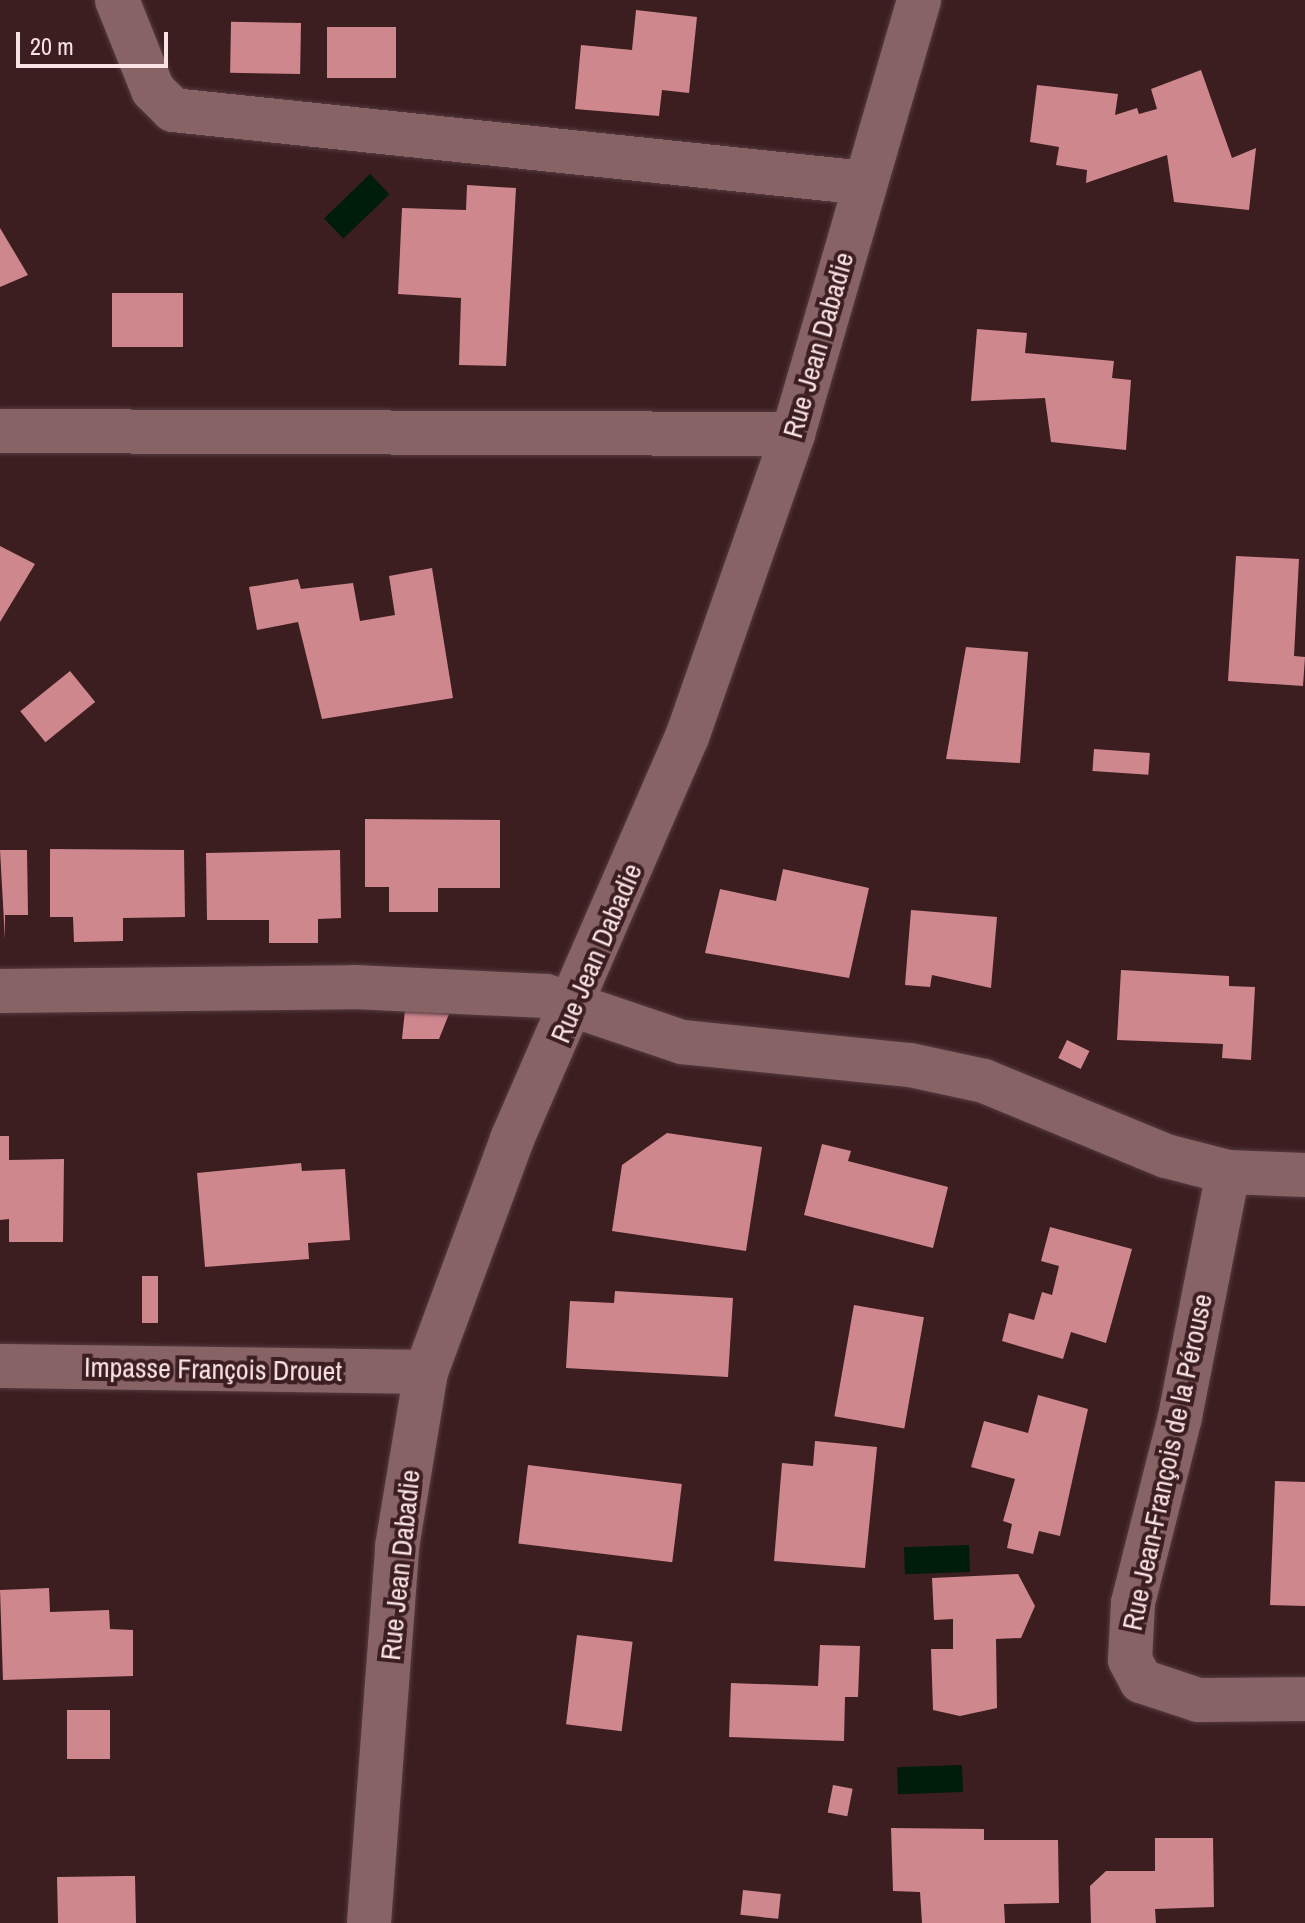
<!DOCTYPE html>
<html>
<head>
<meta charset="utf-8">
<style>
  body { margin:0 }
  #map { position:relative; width:1305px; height:1923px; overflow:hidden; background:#3c1e21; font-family:"Archivo Narrow",sans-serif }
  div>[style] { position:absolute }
  .water>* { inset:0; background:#001c0a; transform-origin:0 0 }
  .building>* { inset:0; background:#cf878e; transform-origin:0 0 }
  .roads { filter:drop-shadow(0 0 2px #553b3f) drop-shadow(0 0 2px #553b3f) }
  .minor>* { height:44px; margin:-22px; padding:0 22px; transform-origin:22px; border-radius:22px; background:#886366 }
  span { translate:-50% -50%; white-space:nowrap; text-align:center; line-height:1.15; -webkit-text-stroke:8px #3c1e21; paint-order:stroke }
  .street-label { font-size:28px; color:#f8e2e4 }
  .scale { position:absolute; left:16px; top:32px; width:152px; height:36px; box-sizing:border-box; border:4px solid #f8e2e4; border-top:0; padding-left:10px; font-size:24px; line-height:28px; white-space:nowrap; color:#f8e2e4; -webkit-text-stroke:6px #3c1e21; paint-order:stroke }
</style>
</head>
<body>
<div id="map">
  <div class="water">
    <div style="left:370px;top:174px;width:28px;height:64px;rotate:46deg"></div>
    <div style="left:969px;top:1545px;width:27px;height:65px;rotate:88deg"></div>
    <div style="left:962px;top:1765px;width:27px;height:65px;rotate:88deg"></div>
  </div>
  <div class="building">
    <div style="clip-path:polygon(636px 10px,697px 17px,689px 93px,662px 90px,659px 116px,575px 109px,581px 45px,632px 50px)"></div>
    <div style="left:301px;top:23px;width:51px;height:70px;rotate:91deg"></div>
    <div style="left:327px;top:27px;width:69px;height:51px"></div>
    <div style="clip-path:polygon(1201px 70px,1232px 158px,1256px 148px,1249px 210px,1174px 202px,1167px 155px,1086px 183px,1087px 170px,1056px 165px,1059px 147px,1030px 142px,1037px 85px,1118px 94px,1115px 115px,1137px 108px,1139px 114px,1157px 109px,1151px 89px)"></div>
    <div style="clip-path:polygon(467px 185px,516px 188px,506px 366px,459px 365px,461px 298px,398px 294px,402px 208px,466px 210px)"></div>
    <div style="clip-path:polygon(0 228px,28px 275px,0 287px)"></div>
    <div style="left:112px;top:293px;width:71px;height:54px"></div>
    <div style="clip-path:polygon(977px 329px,1027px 333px,1025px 353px,1114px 361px,1112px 378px,1131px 380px,1126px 450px,1051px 442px,1045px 398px,971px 401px)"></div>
    <div style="clip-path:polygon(0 546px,35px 564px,0 622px)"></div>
    <div style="clip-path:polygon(1236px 556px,1299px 559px,1294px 656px,1305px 657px,1303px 686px,1228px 681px)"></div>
    <div style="clip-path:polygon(432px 568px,453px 698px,322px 719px,298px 622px,257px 630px,249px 587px,298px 579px,301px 589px,353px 583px,360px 621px,395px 615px,389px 576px)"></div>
    <div style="clip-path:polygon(966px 647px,1028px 652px,1020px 763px,946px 759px)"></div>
    <div style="left:70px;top:671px;width:40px;height:64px;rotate:51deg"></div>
    <div style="left:1094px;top:749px;width:56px;height:22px;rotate:4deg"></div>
    <div style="clip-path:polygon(365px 819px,500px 820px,500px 888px,438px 888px,438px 912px,389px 912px,389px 887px,365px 887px)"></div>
    <div style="clip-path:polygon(50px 849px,184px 850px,185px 917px,123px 918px,123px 941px,74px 942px,73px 917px,50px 917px)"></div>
    <div style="clip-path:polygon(0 850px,27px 850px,28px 915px,5px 915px,5px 940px)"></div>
    <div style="clip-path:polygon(340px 850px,341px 918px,318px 919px,318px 943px,269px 943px,269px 920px,207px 920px,206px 853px)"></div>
    <div style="clip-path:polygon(783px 869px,869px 888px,849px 978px,705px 953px,720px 889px,776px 901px)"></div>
    <div style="clip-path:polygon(911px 910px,997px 917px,991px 988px,932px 975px,930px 987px,905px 985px)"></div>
    <div style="clip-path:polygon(1121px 970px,1229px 976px,1229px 986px,1255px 987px,1251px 1060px,1222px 1058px,1223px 1044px,1117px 1040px)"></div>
    <div style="clip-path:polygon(405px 1010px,449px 1014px,439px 1039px,402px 1039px)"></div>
    <div style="left:1067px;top:1040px;width:25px;height:20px;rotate:26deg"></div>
    <div style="clip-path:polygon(667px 1133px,762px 1147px,746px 1251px,612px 1231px,622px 1165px)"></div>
    <div style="clip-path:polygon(0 1136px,9px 1136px,9px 1160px,64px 1159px,63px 1242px,9px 1242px,9px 1219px,0 1220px)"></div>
    <div style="clip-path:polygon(822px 1144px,851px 1151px,848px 1161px,948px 1187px,933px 1248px,804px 1215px)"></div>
    <div style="clip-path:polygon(301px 1163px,302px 1171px,345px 1169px,350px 1240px,308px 1243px,309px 1259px,205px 1267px,197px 1173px)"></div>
    <div style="clip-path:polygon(1050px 1227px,1132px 1249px,1106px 1343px,1071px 1332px,1063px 1359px,1002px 1341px,1009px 1313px,1034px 1320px,1042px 1292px,1052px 1295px,1059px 1266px,1041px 1261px)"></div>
    <div style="left:142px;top:1276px;width:16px;height:47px"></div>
    <div style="clip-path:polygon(615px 1291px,733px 1298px,728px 1377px,566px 1368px,570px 1301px,614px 1303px)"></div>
    <div style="left:854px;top:1305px;width:71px;height:113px;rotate:10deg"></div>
    <div style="clip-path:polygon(1038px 1395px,1088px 1409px,1060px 1536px,1039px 1531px,1033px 1554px,1007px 1548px,1012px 1524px,1003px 1521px,1015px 1479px,971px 1467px,984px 1421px,1028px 1433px)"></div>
    <div style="clip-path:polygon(815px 1441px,877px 1447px,865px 1568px,774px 1561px,782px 1463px,813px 1466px)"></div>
    <div style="left:528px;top:1465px;width:155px;height:79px;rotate:7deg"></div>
    <div style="clip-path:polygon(1275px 1481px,1305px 1482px,1305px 1606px,1270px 1605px)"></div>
    <div style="clip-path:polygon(1018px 1574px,1035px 1606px,1021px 1638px,996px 1639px,997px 1708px,960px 1716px,933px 1710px,931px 1649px,953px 1649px,953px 1619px,934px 1620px,932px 1578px)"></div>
    <div style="clip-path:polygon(49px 1588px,50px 1612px,109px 1610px,110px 1629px,133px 1630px,133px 1676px,3px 1680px,0 1590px)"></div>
    <div style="left:577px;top:1635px;width:56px;height:90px;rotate:7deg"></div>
    <div style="clip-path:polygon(820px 1645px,860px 1646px,858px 1697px,845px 1697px,844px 1741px,729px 1737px,731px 1683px,818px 1686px)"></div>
    <div style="left:67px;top:1710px;width:43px;height:49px"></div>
    <div style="left:833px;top:1785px;width:20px;height:28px;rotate:11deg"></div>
    <div style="clip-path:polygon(891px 1828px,984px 1829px,984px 1840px,1058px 1840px,1059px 1903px,1004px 1904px,1005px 1923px,922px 1923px,920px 1892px,893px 1891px)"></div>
    <div style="clip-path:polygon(1155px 1838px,1213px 1838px,1214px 1907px,1155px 1909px,1156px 1923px,1091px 1923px,1090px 1886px,1106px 1871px,1155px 1871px)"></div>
    <div style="clip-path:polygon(127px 1876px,135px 1876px,136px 1923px,58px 1923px,57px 1877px)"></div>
    <div style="left:743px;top:1890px;width:38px;height:25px;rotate:6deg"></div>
  </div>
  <div class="roads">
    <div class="minor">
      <div style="left:117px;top:0;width:97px;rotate:68.2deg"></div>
      <div style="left:153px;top:90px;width:28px;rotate:45deg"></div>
      <div style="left:173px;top:110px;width:696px;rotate:6.02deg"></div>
      <div style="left:0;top:431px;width:793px;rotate:0.22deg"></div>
      <div style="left:0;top:991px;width:354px;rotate:-0.6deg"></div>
      <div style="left:354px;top:987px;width:192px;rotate:2.7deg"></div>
      <div style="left:546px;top:996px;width:144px;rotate:18.7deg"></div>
      <div style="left:682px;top:1042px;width:229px;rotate:5.8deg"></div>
      <div style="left:910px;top:1065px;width:76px;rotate:12.2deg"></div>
      <div style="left:984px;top:1081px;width:197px;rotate:22.4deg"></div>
      <div style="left:1166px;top:1156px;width:64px;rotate:14.5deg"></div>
      <div style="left:1228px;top:1172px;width:77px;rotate:2.2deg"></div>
      <div style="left:1228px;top:1172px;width:250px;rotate:101.1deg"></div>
      <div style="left:1180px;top:1417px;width:192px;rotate:104.2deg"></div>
      <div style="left:1133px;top:1603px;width:57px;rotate:93deg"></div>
      <div style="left:1130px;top:1660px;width:24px;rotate:62deg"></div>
      <div style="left:1141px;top:1681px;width:60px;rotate:18.4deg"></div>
      <div style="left:1198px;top:1700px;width:107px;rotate:-0.5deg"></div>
      <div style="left:0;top:1366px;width:426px;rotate:0.8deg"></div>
      <div style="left:369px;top:1923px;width:377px;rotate:-85.7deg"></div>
      <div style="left:397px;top:1547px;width:177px;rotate:-80.6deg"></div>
      <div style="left:426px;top:1372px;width:248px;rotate:-69.7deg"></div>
      <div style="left:512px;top:1139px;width:438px;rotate:-66.5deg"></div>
      <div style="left:687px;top:737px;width:321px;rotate:-70.7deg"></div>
      <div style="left:793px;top:434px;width:452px;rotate:-73.8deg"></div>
    </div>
  </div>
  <div class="street-label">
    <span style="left:818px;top:345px;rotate:-74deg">Rue Jean Dabadie</span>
    <span style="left:596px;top:953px;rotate:-67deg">Rue Jean Dabadie</span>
    <span style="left:213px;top:1369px;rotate:1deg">Impasse François Drouet</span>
    <span style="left:1167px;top:1462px;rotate:-78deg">Rue Jean-François de la Pérouse</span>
    <span style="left:400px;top:1565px;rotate:-84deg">Rue Jean Dabadie</span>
  </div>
  <div class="scale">20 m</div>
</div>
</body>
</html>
